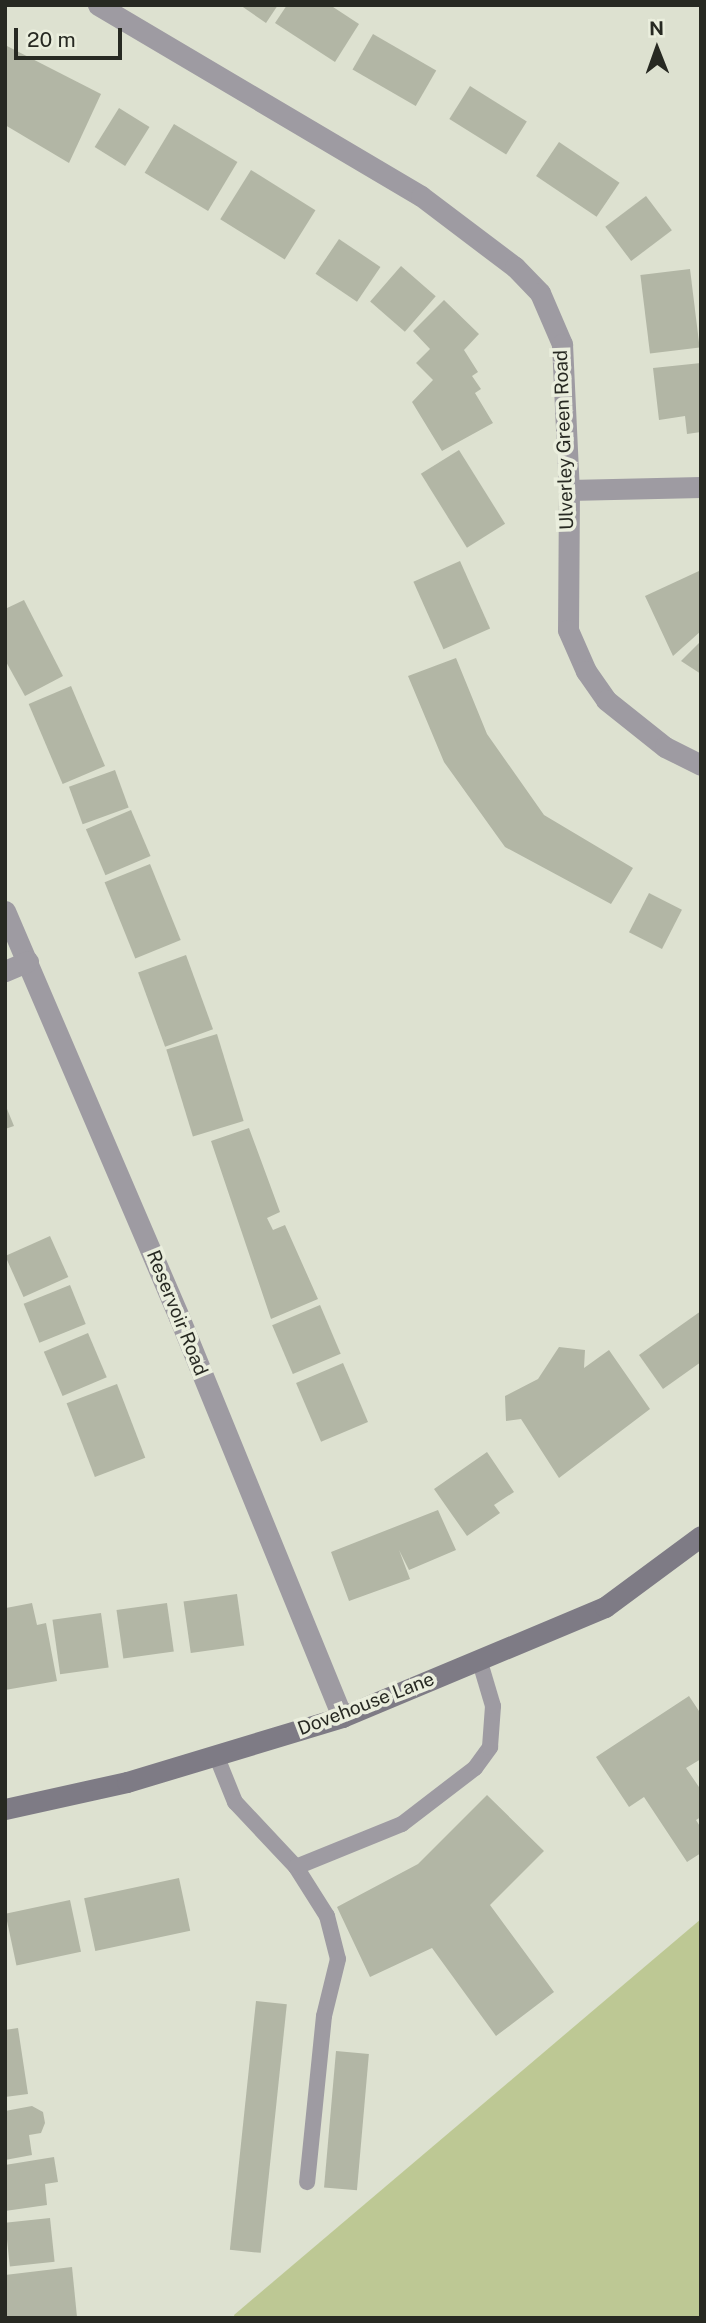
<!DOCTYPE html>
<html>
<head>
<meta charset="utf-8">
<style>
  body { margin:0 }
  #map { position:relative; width:706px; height:2323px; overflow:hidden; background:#dde1d0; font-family:"Public Sans",sans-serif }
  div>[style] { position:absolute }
  .green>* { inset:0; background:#bdc894 }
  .building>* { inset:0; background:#b2b6a5; transform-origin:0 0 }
  .lane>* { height:16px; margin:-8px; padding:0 8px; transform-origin:8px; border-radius:8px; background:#9e9ba2 }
  .street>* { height:21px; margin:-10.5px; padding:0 10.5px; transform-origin:10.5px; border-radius:10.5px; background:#9e9ba2 }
  .secondary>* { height:21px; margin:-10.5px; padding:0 10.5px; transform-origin:10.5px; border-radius:10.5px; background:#7e7b85 }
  span { translate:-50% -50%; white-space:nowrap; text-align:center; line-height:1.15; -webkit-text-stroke:7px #eaeedd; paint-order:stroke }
  .street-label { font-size:19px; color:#272922 }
  .frame { position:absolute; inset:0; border:7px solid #272922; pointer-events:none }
  .north { position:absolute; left:622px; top:14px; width:70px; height:70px; -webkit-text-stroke:5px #eaeedd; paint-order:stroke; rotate:359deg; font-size:19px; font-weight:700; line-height:28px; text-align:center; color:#272922 }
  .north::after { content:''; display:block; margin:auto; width:24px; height:32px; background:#272922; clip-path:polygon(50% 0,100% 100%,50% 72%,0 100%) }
  .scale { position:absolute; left:14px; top:28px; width:108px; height:32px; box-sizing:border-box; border:4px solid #272922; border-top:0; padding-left:9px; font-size:21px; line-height:24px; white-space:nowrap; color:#272922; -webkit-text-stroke:5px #eaeedd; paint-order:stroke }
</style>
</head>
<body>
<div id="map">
  <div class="green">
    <div style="clip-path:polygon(701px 1919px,701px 2318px,235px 2318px,234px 2315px)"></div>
  </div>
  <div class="building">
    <div style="clip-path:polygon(240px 5px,278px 5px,266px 23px)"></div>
    <div style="clip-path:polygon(287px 5px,330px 5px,359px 24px,335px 62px,275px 23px)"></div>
    <div style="left:373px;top:34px;width:73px;height:41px;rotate:30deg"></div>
    <div style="clip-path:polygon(5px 45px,101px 94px,69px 163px,5px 125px)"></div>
    <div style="left:470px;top:86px;width:67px;height:39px;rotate:32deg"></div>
    <div style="left:119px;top:108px;width:36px;height:46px;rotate:32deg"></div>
    <div style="left:174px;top:124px;width:74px;height:57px;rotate:31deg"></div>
    <div style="left:559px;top:142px;width:73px;height:41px;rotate:34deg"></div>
    <div style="left:251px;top:170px;width:76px;height:58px;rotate:32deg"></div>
    <div style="left:646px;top:196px;width:43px;height:51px;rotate:53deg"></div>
    <div style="left:339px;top:239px;width:50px;height:42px;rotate:34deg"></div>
    <div style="left:401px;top:266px;width:46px;height:47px;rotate:41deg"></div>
    <div style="left:690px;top:269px;width:79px;height:50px;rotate:83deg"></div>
    <div style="clip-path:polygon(444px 300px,479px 334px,464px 350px,478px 372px,472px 376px,481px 389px,475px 393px,493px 423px,442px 451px,412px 402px,433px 380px,416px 363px,430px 349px,413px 331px)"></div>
    <div style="clip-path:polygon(701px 363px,701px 432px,687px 434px,685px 416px,659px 420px,653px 368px)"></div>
    <div style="left:459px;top:450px;width:87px;height:45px;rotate:58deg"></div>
    <div style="left:460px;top:561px;width:74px;height:51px;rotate:66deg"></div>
    <div style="clip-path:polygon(699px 571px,701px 631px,673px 656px,645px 596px)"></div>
    <div style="clip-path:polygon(24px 600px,63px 676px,25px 696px,5px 660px,5px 609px)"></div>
    <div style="clip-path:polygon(701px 641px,701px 674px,681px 661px)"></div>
    <div style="clip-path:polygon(456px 658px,487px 734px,544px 815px,633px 868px,611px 904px,505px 847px,444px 762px,408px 676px)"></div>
    <div style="left:71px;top:686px;width:87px;height:46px;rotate:67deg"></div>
    <div style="left:115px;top:770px;width:40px;height:49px;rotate:70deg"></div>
    <div style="left:131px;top:810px;width:50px;height:49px;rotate:67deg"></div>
    <div style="left:150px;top:864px;width:82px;height:49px;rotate:68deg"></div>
    <div style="left:649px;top:893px;width:37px;height:44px;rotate:27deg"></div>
    <div style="left:186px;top:955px;width:79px;height:51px;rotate:70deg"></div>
    <div style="left:217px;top:1034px;width:91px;height:53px;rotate:73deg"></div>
    <div style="clip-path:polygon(5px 1104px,14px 1126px,5px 1129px)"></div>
    <div style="clip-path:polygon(249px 1128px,280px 1212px,267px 1218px,273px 1230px,285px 1225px,318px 1299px,271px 1319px,211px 1141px)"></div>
    <div style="left:50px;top:1236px;width:45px;height:49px;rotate:66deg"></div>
    <div style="left:70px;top:1285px;width:42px;height:50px;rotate:68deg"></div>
    <div style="left:320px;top:1305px;width:53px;height:52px;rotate:67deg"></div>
    <div style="clip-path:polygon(701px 1311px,701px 1362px,663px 1389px,639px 1355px)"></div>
    <div style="left:88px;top:1333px;width:48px;height:48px;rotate:67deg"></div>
    <div style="clip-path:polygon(559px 1347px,585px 1350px,584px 1368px,609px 1350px,650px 1409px,559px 1478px,521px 1419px,506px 1421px,505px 1396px,538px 1379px)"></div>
    <div style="left:343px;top:1363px;width:64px;height:51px;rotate:67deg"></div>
    <div style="left:117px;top:1384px;width:79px;height:54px;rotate:69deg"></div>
    <div style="clip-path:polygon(487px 1452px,514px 1492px,494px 1505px,500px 1513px,467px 1536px,434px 1489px)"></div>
    <div style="clip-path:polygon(438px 1510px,456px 1550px,409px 1570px,399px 1550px,410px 1579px,349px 1601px,331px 1552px)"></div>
    <div style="left:237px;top:1594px;width:52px;height:54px;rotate:82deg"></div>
    <div style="clip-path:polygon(32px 1603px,37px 1625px,46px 1623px,57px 1681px,5px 1690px,6px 1608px)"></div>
    <div style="left:167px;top:1603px;width:49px;height:51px;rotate:82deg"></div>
    <div style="left:101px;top:1613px;width:55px;height:49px;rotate:82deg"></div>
    <div style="clip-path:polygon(689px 1696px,701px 1714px,701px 1759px,686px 1768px,701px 1790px,701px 1817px,696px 1820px,701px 1828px,701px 1853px,687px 1862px,644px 1797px,629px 1807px,596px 1757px)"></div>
    <div style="clip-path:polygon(487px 1795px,544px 1851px,490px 1905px,554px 1992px,496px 2036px,432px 1948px,370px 1977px,337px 1907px,418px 1864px)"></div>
    <div style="left:179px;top:1878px;width:54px;height:97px;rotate:78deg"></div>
    <div style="left:70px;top:1900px;width:53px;height:66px;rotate:78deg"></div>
    <div style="left:256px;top:2001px;width:31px;height:250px;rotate:6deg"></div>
    <div style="clip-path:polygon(18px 2028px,28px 2094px,5px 2097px,5px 2030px)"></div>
    <div style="left:336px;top:2051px;width:33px;height:137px;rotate:5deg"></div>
    <div style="clip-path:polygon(32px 2106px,43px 2112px,45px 2123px,41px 2133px,29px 2135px,32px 2155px,5px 2160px,5px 2111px)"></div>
    <div style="clip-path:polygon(54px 2157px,58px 2182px,45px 2184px,47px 2205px,5px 2211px,5px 2165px)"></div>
    <div style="left:50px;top:2218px;width:44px;height:45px;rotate:84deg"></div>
    <div style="clip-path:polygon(72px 2267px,77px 2317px,5px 2318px,5px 2275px)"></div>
  </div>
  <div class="lane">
    <div style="left:216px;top:1755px;width:51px;rotate:68deg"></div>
    <div style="left:235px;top:1802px;width:89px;rotate:46.8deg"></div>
    <div style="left:296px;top:1867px;width:58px;rotate:57.7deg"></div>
    <div style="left:327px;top:1916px;width:44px;rotate:75.7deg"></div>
    <div style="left:338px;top:1959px;width:59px;rotate:103.8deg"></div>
    <div style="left:324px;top:2016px;width:167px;rotate:95.8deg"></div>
    <div style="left:296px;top:1867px;width:114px;rotate:-22.1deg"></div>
    <div style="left:402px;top:1824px;width:92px;rotate:-37.5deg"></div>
    <div style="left:475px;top:1768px;width:26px;rotate:-54deg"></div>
    <div style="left:490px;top:1747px;width:41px;rotate:-85.8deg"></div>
    <div style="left:493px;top:1706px;width:49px;rotate:-106.6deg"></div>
  </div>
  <div class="street">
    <div style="left:98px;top:5px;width:375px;rotate:30.6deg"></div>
    <div style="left:421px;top:196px;width:118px;rotate:37.1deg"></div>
    <div style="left:515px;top:267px;width:36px;rotate:46deg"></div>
    <div style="left:540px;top:293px;width:56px;rotate:66.7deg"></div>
    <div style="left:562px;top:344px;width:146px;rotate:87.3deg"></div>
    <div style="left:569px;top:490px;width:140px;rotate:90.4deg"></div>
    <div style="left:568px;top:630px;width:45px;rotate:66.3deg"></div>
    <div style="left:586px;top:671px;width:35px;rotate:55deg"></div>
    <div style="left:606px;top:700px;width:75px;rotate:38.5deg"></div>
    <div style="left:665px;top:747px;width:40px;rotate:26.6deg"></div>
    <div style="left:569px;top:490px;width:132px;rotate:-1.3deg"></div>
    <div style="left:5px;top:911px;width:442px;rotate:66.8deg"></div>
    <div style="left:179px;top:1317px;width:432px;rotate:67.8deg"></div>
    <div style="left:5px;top:971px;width:25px;rotate:-23deg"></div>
  </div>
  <div class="secondary">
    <div style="left:5px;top:1809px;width:125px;rotate:-12.5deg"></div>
    <div style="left:127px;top:1782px;width:225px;rotate:-16.8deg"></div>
    <div style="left:342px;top:1717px;width:285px;rotate:-22.7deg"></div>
    <div style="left:605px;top:1607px;width:119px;rotate:-36.5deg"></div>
  </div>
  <div class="street-label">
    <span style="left:564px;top:440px;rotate:-92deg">Ulverley Green Road</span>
    <span style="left:177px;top:1313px;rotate:68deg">Reservoir Road</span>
    <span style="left:366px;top:1704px;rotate:-21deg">Dovehouse Lane</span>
  </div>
  <div class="frame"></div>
  <div class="north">N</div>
  <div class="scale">20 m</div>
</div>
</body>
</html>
